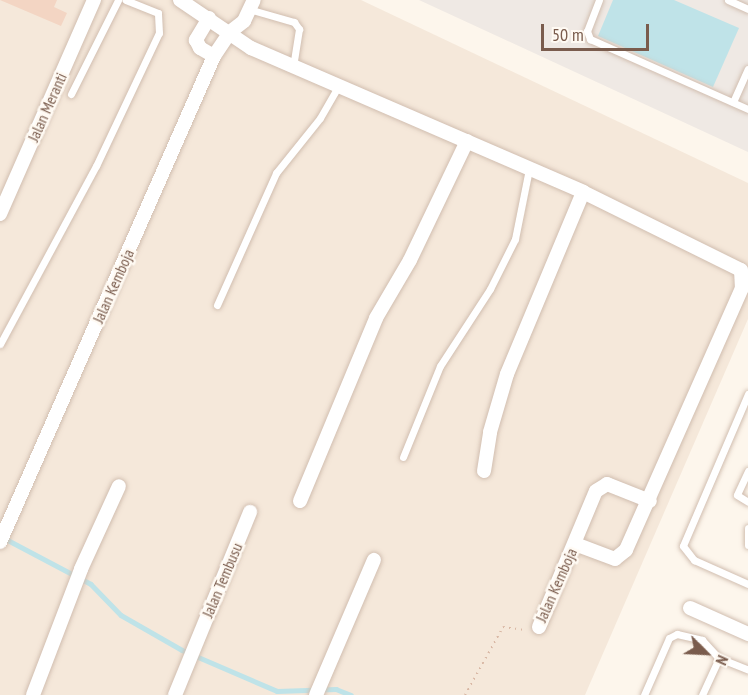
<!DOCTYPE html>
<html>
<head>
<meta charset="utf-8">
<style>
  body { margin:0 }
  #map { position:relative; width:748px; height:695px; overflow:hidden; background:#fdf6ec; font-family:"PT Sans Narrow",sans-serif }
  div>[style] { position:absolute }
  .residential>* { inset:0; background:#f5e8da }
  .industrial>* { inset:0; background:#efe9e4 }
  .water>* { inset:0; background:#bfe3e8 }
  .stream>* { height:4.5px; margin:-2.25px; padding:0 2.25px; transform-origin:2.25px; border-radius:2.25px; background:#bfe3e8 }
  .building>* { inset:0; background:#f3d5c3 }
  .path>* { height:2px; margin-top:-1px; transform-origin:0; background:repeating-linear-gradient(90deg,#d9b8a5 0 1.5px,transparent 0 6px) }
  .roads { filter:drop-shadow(0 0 2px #d1beb0) drop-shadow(0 0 2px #d1beb0) }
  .lane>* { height:7px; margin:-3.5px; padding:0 3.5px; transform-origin:3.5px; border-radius:3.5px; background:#fff }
  .street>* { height:14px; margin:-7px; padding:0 7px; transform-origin:7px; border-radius:7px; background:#fff }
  span { translate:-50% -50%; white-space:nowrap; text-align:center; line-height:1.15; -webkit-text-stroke:5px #fffaf3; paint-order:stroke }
  .street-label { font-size:16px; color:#7a5c4d }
  .north { position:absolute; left:676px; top:623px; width:60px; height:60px; -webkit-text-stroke:4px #fffaf3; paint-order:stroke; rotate:114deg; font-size:16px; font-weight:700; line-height:24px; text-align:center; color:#7a5c4d }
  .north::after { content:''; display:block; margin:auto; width:21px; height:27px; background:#7a5c4d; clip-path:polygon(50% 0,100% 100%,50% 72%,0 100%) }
  .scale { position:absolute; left:541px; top:24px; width:108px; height:27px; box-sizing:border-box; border:3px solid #7a5c4d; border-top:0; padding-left:8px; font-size:18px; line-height:21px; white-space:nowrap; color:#7a5c4d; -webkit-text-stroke:4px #fffaf3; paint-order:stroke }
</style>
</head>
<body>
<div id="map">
  <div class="residential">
    <div style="clip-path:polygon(0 0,361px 0,748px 183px,748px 319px,585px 695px,0 695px)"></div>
  </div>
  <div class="industrial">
    <div style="clip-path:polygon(419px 0,748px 0,748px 152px)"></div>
  </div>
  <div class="water">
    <div style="clip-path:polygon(613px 0,674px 0,739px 28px,713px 87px,598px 36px)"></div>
  </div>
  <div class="stream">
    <div style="left:4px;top:538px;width:98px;rotate:27.9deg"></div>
    <div style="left:91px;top:584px;width:43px;rotate:45.9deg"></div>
    <div style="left:121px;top:615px;width:70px;rotate:29.8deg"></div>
    <div style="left:182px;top:650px;width:103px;rotate:23.3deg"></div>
    <div style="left:277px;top:691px;width:59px;rotate:-1.9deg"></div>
    <div style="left:336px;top:689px;width:16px;rotate:22deg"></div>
  </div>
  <div class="building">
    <div style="clip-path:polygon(0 0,57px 0,54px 7px,67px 13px,61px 26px)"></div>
  </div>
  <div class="path">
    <div style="left:465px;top:695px;width:78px;rotate:-60.8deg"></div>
    <div style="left:503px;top:627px;width:22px;rotate:8deg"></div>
  </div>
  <div class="roads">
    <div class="lane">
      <div style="left:599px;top:0;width:33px;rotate:111deg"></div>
      <div style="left:587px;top:31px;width:9px;rotate:69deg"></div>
      <div style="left:590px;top:39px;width:173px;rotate:23.9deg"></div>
      <div style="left:728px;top:0;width:22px;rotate:24deg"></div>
      <div style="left:252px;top:10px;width:44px;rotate:15.9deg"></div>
      <div style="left:294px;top:22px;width:9px;rotate:54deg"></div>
      <div style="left:299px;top:29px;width:38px;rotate:99deg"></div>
      <div style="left:71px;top:94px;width:105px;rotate:-63.4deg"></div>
      <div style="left:733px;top:102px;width:36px;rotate:-66deg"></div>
      <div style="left:217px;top:305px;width:145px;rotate:-65.9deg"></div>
      <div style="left:276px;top:173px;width:70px;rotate:-51.3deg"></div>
      <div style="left:320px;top:118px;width:34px;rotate:-60deg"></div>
      <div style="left:0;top:344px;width:202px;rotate:-61.7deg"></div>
      <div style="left:96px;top:166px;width:147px;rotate:-64.7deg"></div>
      <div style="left:159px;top:33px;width:20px;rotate:-93deg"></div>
      <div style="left:158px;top:13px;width:35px;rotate:-158deg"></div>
      <div style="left:748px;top:394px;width:165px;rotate:113.2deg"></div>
      <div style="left:683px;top:546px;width:18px;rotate:52deg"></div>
      <div style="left:694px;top:560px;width:59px;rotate:24deg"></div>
      <div style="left:403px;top:457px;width:98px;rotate:-67.9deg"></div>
      <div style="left:440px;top:366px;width:92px;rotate:-57deg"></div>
      <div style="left:490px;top:289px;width:56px;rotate:-63.4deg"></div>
      <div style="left:515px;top:239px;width:71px;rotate:-78.7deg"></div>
      <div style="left:748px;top:471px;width:26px;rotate:115deg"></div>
      <div style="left:737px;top:495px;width:13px;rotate:32deg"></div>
      <div style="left:748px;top:528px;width:17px;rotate:90deg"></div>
      <div style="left:644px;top:695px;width:62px;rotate:-66.3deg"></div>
      <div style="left:669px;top:638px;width:9px;rotate:-27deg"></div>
      <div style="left:677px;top:634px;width:26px;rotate:13deg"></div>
      <div style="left:702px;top:640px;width:25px;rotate:47deg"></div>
      <div style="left:702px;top:695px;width:41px;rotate:-65.3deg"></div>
      <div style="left:719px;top:658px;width:31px;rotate:22deg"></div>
    </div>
    <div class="street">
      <div style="left:180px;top:0;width:86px;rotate:34.1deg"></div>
      <div style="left:251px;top:48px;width:362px;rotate:23.4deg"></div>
      <div style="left:583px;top:192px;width:176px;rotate:26.3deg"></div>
      <div style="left:741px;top:270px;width:18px;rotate:87deg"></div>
      <div style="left:742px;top:288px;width:287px;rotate:113.9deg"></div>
      <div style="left:626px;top:550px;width:14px;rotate:141deg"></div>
      <div style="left:615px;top:559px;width:43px;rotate:-159.4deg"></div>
      <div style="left:209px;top:18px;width:26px;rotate:121deg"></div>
      <div style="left:196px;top:40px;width:9px;rotate:63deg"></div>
      <div style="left:200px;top:48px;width:16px;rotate:30deg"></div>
      <div style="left:0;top:214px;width:234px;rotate:-66.3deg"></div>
      <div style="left:484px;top:471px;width:39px;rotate:-81deg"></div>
      <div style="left:490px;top:432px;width:60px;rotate:-73.7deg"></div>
      <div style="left:507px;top:374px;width:197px;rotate:-67.3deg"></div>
      <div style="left:300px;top:501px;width:198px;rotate:-67.4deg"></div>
      <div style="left:376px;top:318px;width:67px;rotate:-59.6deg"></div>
      <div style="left:410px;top:260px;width:132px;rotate:-64.4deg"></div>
      <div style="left:0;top:542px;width:531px;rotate:-66.23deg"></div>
      <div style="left:214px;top:56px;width:29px;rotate:-56deg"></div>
      <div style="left:230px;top:32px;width:18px;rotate:-38deg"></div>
      <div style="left:244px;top:21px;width:23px;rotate:-65deg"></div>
      <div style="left:690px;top:608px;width:64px;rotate:24.1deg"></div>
      <div style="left:539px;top:627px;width:147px;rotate:-67.3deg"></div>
      <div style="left:596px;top:491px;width:13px;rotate:-32deg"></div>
      <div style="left:607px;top:484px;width:46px;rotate:21.6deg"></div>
      <div style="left:33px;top:695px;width:135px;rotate:-69.1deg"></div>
      <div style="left:81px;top:569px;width:91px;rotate:-65.4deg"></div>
      <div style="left:175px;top:695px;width:198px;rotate:-67.7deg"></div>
      <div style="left:316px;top:695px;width:147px;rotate:-66.8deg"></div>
    </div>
  </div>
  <div class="street-label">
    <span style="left:47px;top:107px;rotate:-66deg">Jalan Meranti</span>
    <span style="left:113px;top:286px;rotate:-66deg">Jalan Kemboja</span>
    <span style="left:222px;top:580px;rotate:-67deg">Jalan Tembusu</span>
    <span style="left:556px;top:585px;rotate:-66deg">Jalan Kemboja</span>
  </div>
  <div class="north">N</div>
  <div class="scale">50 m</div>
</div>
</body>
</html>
